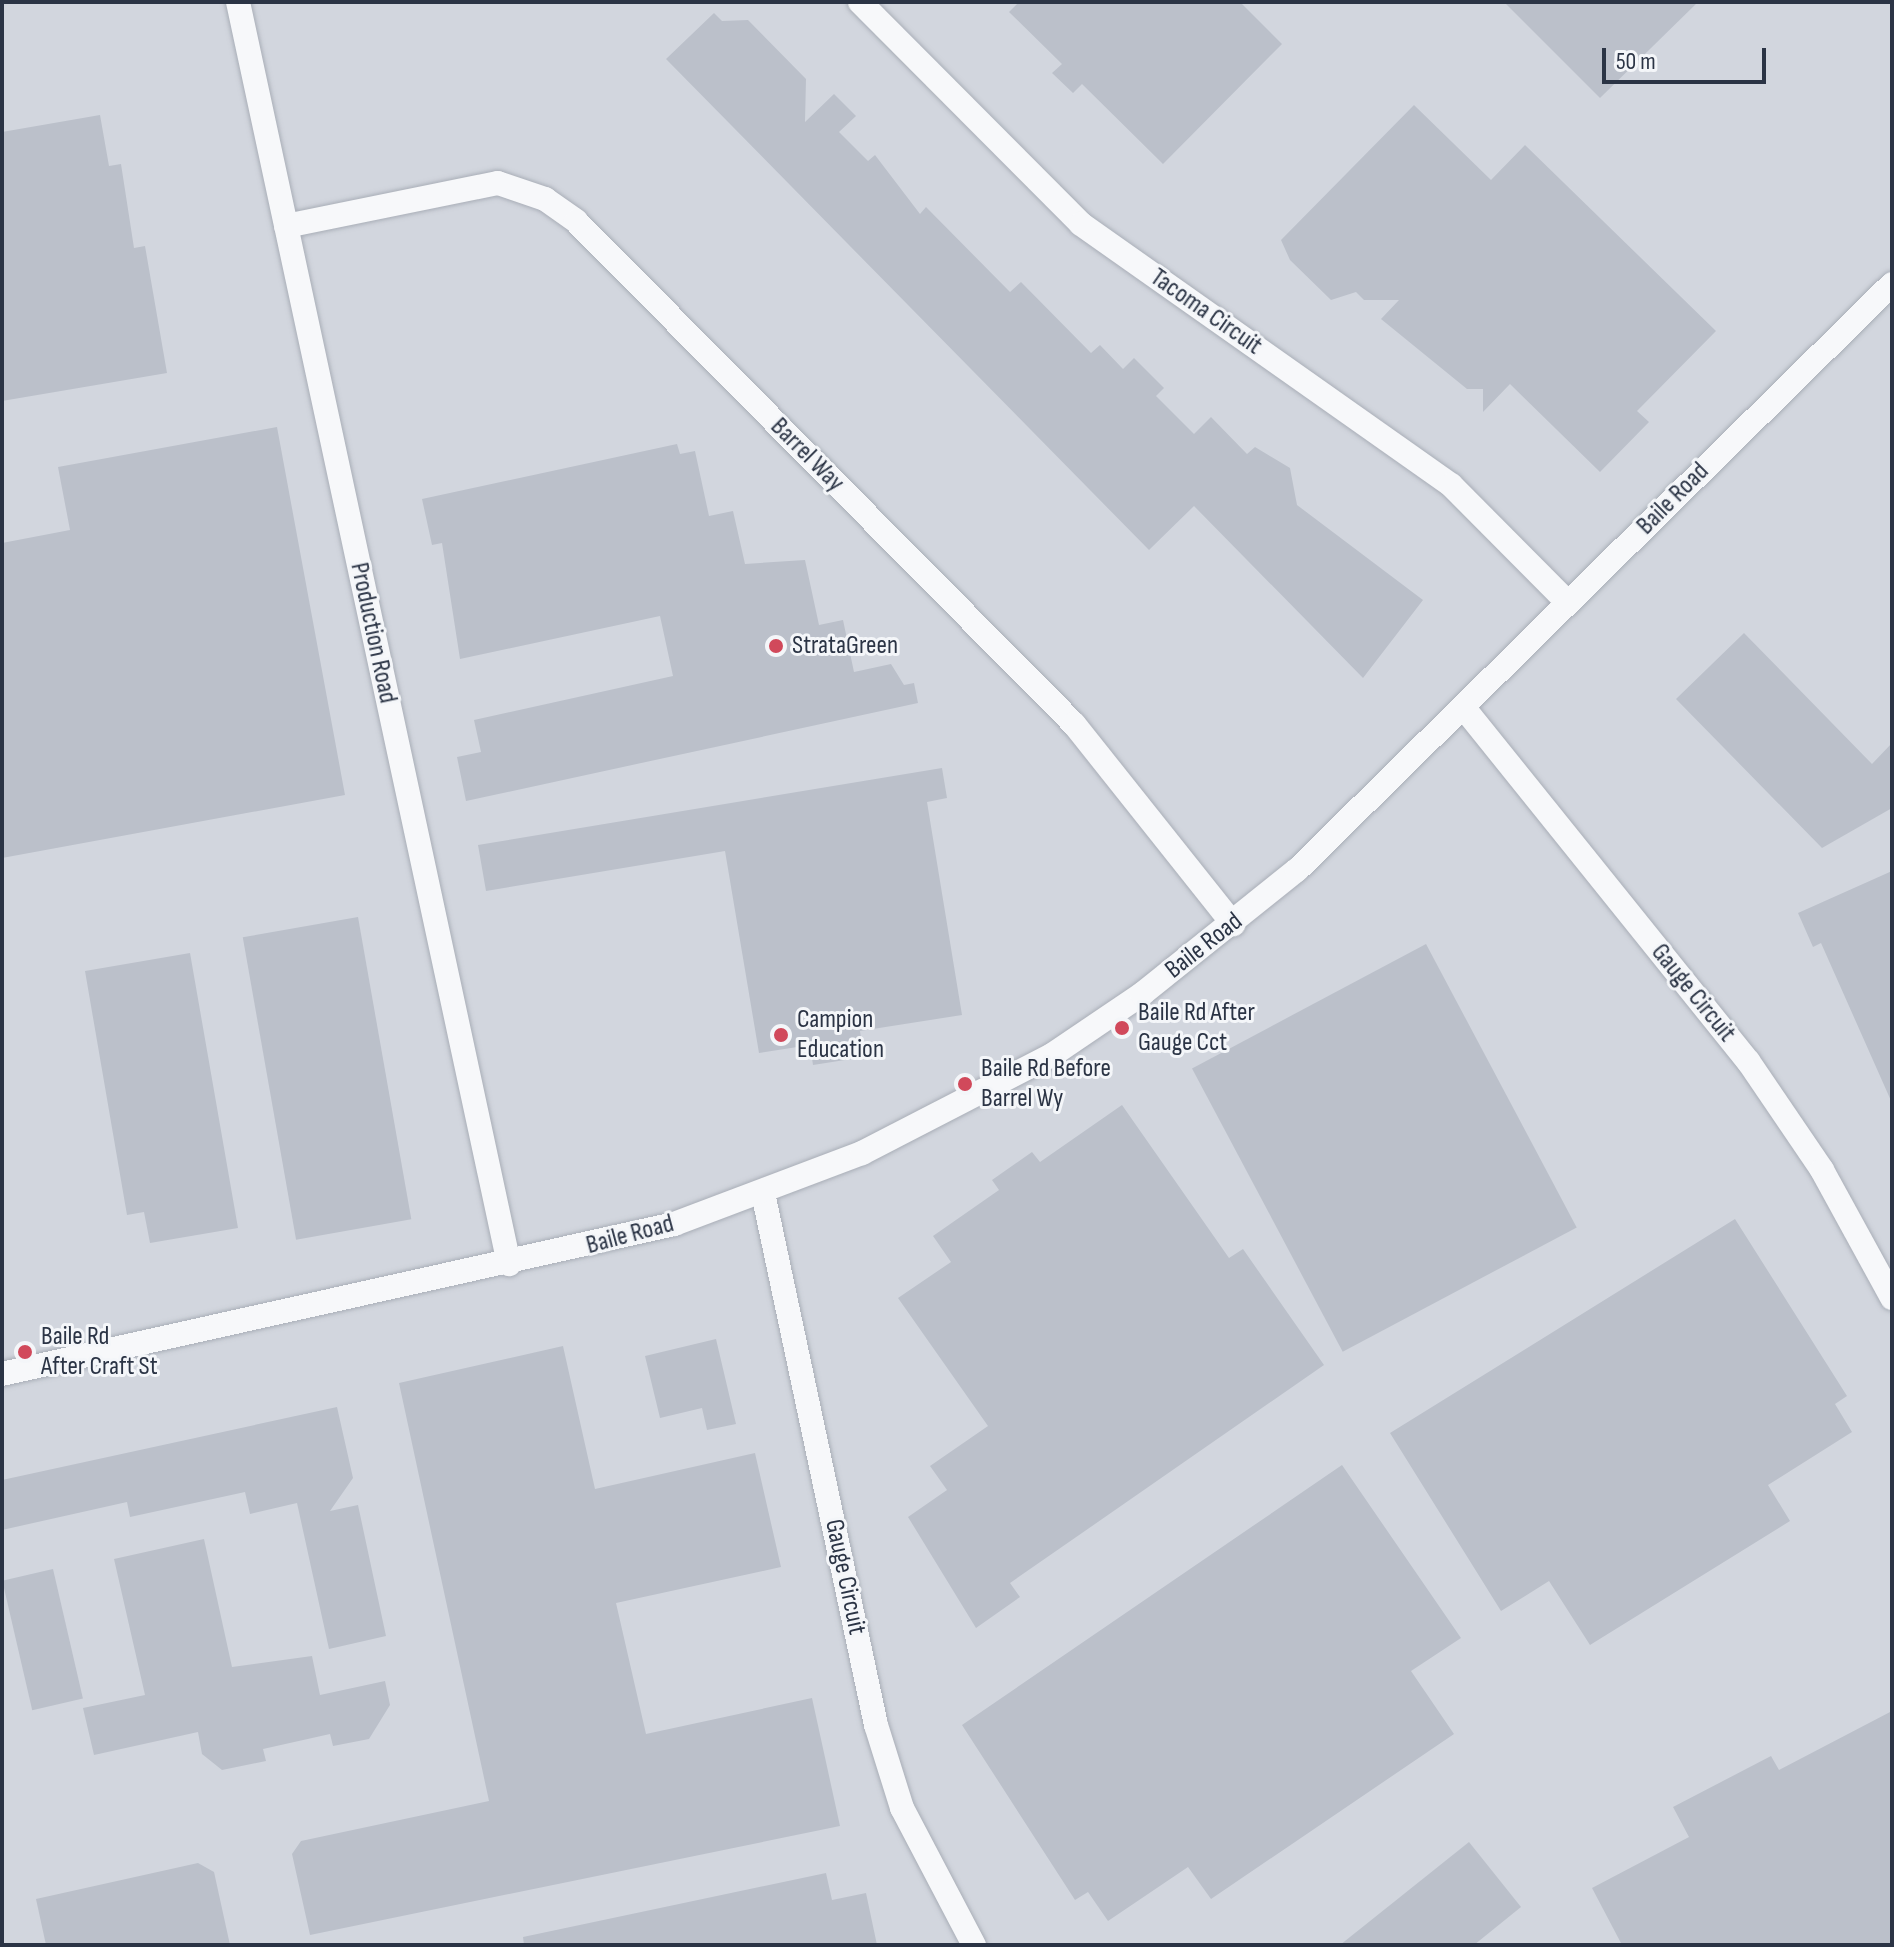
<!DOCTYPE html>
<html>
<head>
<meta charset="utf-8">
<style>
  body { margin:0 }
  #map { position:relative; width:1894px; height:1947px; overflow:hidden; background:#e4e7ec; font-family:"Sofia Sans Condensed",sans-serif }
  div>[style] { position:absolute }
  .built>* { inset:0; background:#d2d6de; transform-origin:0 0 }
  .building>* { inset:0; background:#bbc0ca; transform-origin:0 0 }
  .roads { filter:drop-shadow(0 0 2px #a9aeb7) drop-shadow(0 0 2px #a9aeb7) }
  .minor>* { height:24px; margin:-12px; padding:0 12px; transform-origin:12px; border-radius:12px; background:#f7f8fa }
  .dots>* { width:22px; height:22px; translate:-50% -50%; box-sizing:border-box; border:4px solid #f4f6f9; border-radius:50% }
  span { translate:-50% -50%; white-space:nowrap; text-align:center; line-height:1.15; -webkit-text-stroke:6px #f4f6f9; paint-order:stroke }
  .street-label { font-size:26px; color:#2b3445 }
  .poi-label { font-size:26px; color:#2b3445 }
  .left { translate:0 -50%; text-align:left }
  .frame { position:absolute; inset:0; border:4px solid #2b3445; pointer-events:none }
  .scale { position:absolute; left:1602px; top:48px; width:164px; height:36px; box-sizing:border-box; border:4px solid #2b3445; border-top:0; padding-left:10px; font-size:24px; line-height:28px; white-space:nowrap; color:#2b3445; -webkit-text-stroke:6px #f4f6f9; paint-order:stroke }
</style>
</head>
<body>
<div id="map">
  <div class="built">
    <div style="left:2px;top:2px;width:1890px;height:1943px"></div>
  </div>
  <div class="building">
    <div style="clip-path:polygon(1019px 2px,1240px 2px,1282px 44px,1163px 164px,1082px 84px,1073px 93px,1052px 73px,1062px 64px,1009px 12px)"></div>
    <div style="clip-path:polygon(1504px 2px,1698px 2px,1600px 98px)"></div>
    <div style="clip-path:polygon(714px 13px,722px 21px,748px 20px,806px 79px,805px 122px,834px 94px,856px 116px,839px 132px,868px 161px,875px 155px,920px 214px,926px 207px,1010px 292px,1021px 282px,1091px 353px,1100px 345px,1123px 369px,1134px 358px,1164px 388px,1156px 396px,1194px 434px,1211px 417px,1247px 454px,1255px 447px,1290px 468px,1297px 505px,1423px 600px,1363px 678px,1194px 506px,1149px 550px,666px 59px)"></div>
    <div style="clip-path:polygon(1414px 105px,1491px 180px,1525px 145px,1716px 331px,1637px 411px,1649px 422px,1600px 472px,1510px 384px,1483px 412px,1483px 389px,1467px 389px,1381px 319px,1399px 300px,1364px 300px,1356px 292px,1331px 300px,1290px 260px,1281px 240px)"></div>
    <div style="clip-path:polygon(100px 115px,109px 166px,121px 164px,134px 248px,145px 246px,167px 373px,2px 401px,2px 132px)"></div>
    <div style="clip-path:polygon(277px 427px,345px 795px,2px 858px,2px 543px,70px 530px,58px 467px)"></div>
    <div style="clip-path:polygon(677px 444px,680px 454px,695px 451px,709px 516px,733px 511px,745px 564px,805px 560px,819px 625px,843px 620px,854px 672px,891px 664px,904px 685px,914px 683px,918px 703px,466px 801px,457px 757px,481px 752px,474px 720px,673px 676px,660px 616px,460px 659px,442px 543px,432px 545px,422px 499px)"></div>
    <div style="clip-path:polygon(1744px 633px,1872px 764px,1892px 743px,1892px 808px,1822px 848px,1676px 699px)"></div>
    <div style="clip-path:polygon(942px 768px,947px 798px,927px 802px,962px 1015px,860px 1031px,864px 1057px,813px 1065px,810px 1045px,759px 1053px,725px 851px,486px 891px,478px 845px)"></div>
    <div style="clip-path:polygon(1892px 871px,1892px 1103px,1821px 943px,1813px 947px,1798px 913px)"></div>
    <div style="left:358px;top:917px;width:307px;height:117px;rotate:80deg"></div>
    <div style="left:1426px;top:944px;width:321px;height:265px;rotate:62deg"></div>
    <div style="clip-path:polygon(190px 953px,238px 1228px,150px 1243px,144px 1212px,127px 1215px,85px 971px)"></div>
    <div style="clip-path:polygon(1122px 1105px,1229px 1258px,1243px 1249px,1324px 1365px,1010px 1583px,1020px 1597px,976px 1628px,908px 1517px,947px 1490px,930px 1466px,988px 1426px,898px 1298px,951px 1262px,933px 1236px,999px 1190px,992px 1180px,1032px 1152px,1040px 1162px)"></div>
    <div style="clip-path:polygon(1735px 1219px,1847px 1396px,1835px 1404px,1852px 1432px,1768px 1485px,1790px 1521px,1590px 1645px,1549px 1581px,1501px 1611px,1390px 1433px)"></div>
    <div style="clip-path:polygon(716px 1339px,736px 1424px,707px 1430px,702px 1408px,660px 1418px,645px 1356px)"></div>
    <div style="clip-path:polygon(563px 1346px,595px 1489px,755px 1453px,781px 1567px,616px 1603px,646px 1734px,812px 1698px,840px 1826px,310px 1935px,292px 1854px,301px 1841px,489px 1801px,399px 1383px)"></div>
    <div style="clip-path:polygon(337px 1407px,353px 1478px,330px 1511px,358px 1505px,386px 1636px,329px 1649px,297px 1503px,250px 1514px,245px 1492px,130px 1517px,127px 1502px,2px 1530px,2px 1480px)"></div>
    <div style="clip-path:polygon(1342px 1465px,1461px 1638px,1411px 1671px,1454px 1734px,1211px 1899px,1188px 1867px,1108px 1921px,1088px 1892px,1075px 1900px,962px 1725px)"></div>
    <div style="clip-path:polygon(204px 1539px,232px 1667px,312px 1656px,320px 1695px,385px 1681px,390px 1705px,369px 1739px,333px 1746px,330px 1734px,263px 1749px,266px 1761px,222px 1770px,202px 1754px,198px 1732px,94px 1755px,83px 1708px,145px 1695px,114px 1559px)"></div>
    <div style="left:53px;top:1569px;width:133px;height:52px;rotate:77deg"></div>
    <div style="clip-path:polygon(1892px 1711px,1892px 1945px,1622px 1945px,1592px 1888px,1689px 1837px,1673px 1807px,1771px 1756px,1779px 1770px)"></div>
    <div style="clip-path:polygon(1469px 1842px,1521px 1907px,1474px 1945px,1340px 1945px)"></div>
    <div style="clip-path:polygon(198px 1863px,214px 1872px,230px 1945px,46px 1945px,36px 1899px)"></div>
    <div style="clip-path:polygon(826px 1873px,832px 1900px,866px 1893px,877px 1945px,524px 1945px,523px 1937px)"></div>
  </div>
  <div class="roads">
    <div class="minor">
      <div style="left:238px;top:2px;width:1291px;rotate:77.88deg"></div>
      <div style="left:860px;top:2px;width:313px;rotate:45.1deg"></div>
      <div style="left:1081px;top:224px;width:453px;rotate:35.2deg"></div>
      <div style="left:1451px;top:485px;width:166px;rotate:45.2deg"></div>
      <div style="left:286px;top:226px;width:216px;rotate:-11.5deg"></div>
      <div style="left:498px;top:183px;width:50px;rotate:18.8deg"></div>
      <div style="left:545px;top:199px;width:38px;rotate:35deg"></div>
      <div style="left:576px;top:221px;width:708px;rotate:45.29deg"></div>
      <div style="left:1074px;top:724px;width:256px;rotate:51.5deg"></div>
      <div style="left:1464px;top:708px;width:453px;rotate:51.2deg"></div>
      <div style="left:1748px;top:1061px;width:132px;rotate:55.8deg"></div>
      <div style="left:1822px;top:1170px;width:146px;rotate:61.3deg"></div>
      <div style="left:763px;top:1193px;width:544px;rotate:78.01deg"></div>
      <div style="left:876px;top:1725px;width:87px;rotate:72.6deg"></div>
      <div style="left:902px;top:1808px;width:155px;rotate:62.3deg"></div>
      <div style="left:2px;top:1374px;width:689px;rotate:-12.58deg"></div>
      <div style="left:674px;top:1224px;width:201px;rotate:-20.7deg"></div>
      <div style="left:862px;top:1153px;width:214px;rotate:-27.3deg"></div>
      <div style="left:1052px;top:1055px;width:109px;rotate:-34.1deg"></div>
      <div style="left:1142px;top:994px;width:198px;rotate:-38.7deg"></div>
      <div style="left:1297px;top:870px;width:835px;rotate:-44.56deg"></div>
    </div>
  </div>
  <div class="dots">
    <div style="left:776px;top:646px;background:#d1495b"></div>
    <div style="left:1122px;top:1028px;background:#d1495b"></div>
    <div style="left:781px;top:1035px;background:#d1495b"></div>
    <div style="left:965px;top:1084px;background:#d1495b"></div>
    <div style="left:25px;top:1352px;background:#d1495b"></div>
  </div>
  <div class="street-label">
    <span style="left:1206px;top:312px;rotate:35deg">Tacoma Circuit</span>
    <span style="left:807px;top:455px;rotate:45deg">Barrel Way</span>
    <span style="left:1673px;top:499px;rotate:-45deg">Baile Road</span>
    <span style="left:373px;top:633px;rotate:78deg">Production Road</span>
    <span style="left:1204px;top:946px;rotate:-38deg">Baile Road</span>
    <span style="left:1693px;top:993px;rotate:51deg">Gauge Circuit</span>
    <span style="left:630px;top:1235px;rotate:-15deg">Baile Road</span>
    <span style="left:845px;top:1577px;rotate:78deg">Gauge Circuit</span>
  </div>
  <div class="poi-label">
    <span class="left" style="left:792px;top:646px">StrataGreen</span>
    <span class="left" style="left:1138px;top:1028px">Baile Rd After<br>Gauge Cct</span>
    <span class="left" style="left:797px;top:1035px">Campion<br>Education</span>
    <span class="left" style="left:981px;top:1084px">Baile Rd Before<br>Barrel Wy</span>
    <span class="left" style="left:41px;top:1352px">Baile Rd<br>After Craft St</span>
  </div>
  <div class="frame"></div>
  <div class="scale">50 m</div>
</div>
</body>
</html>
